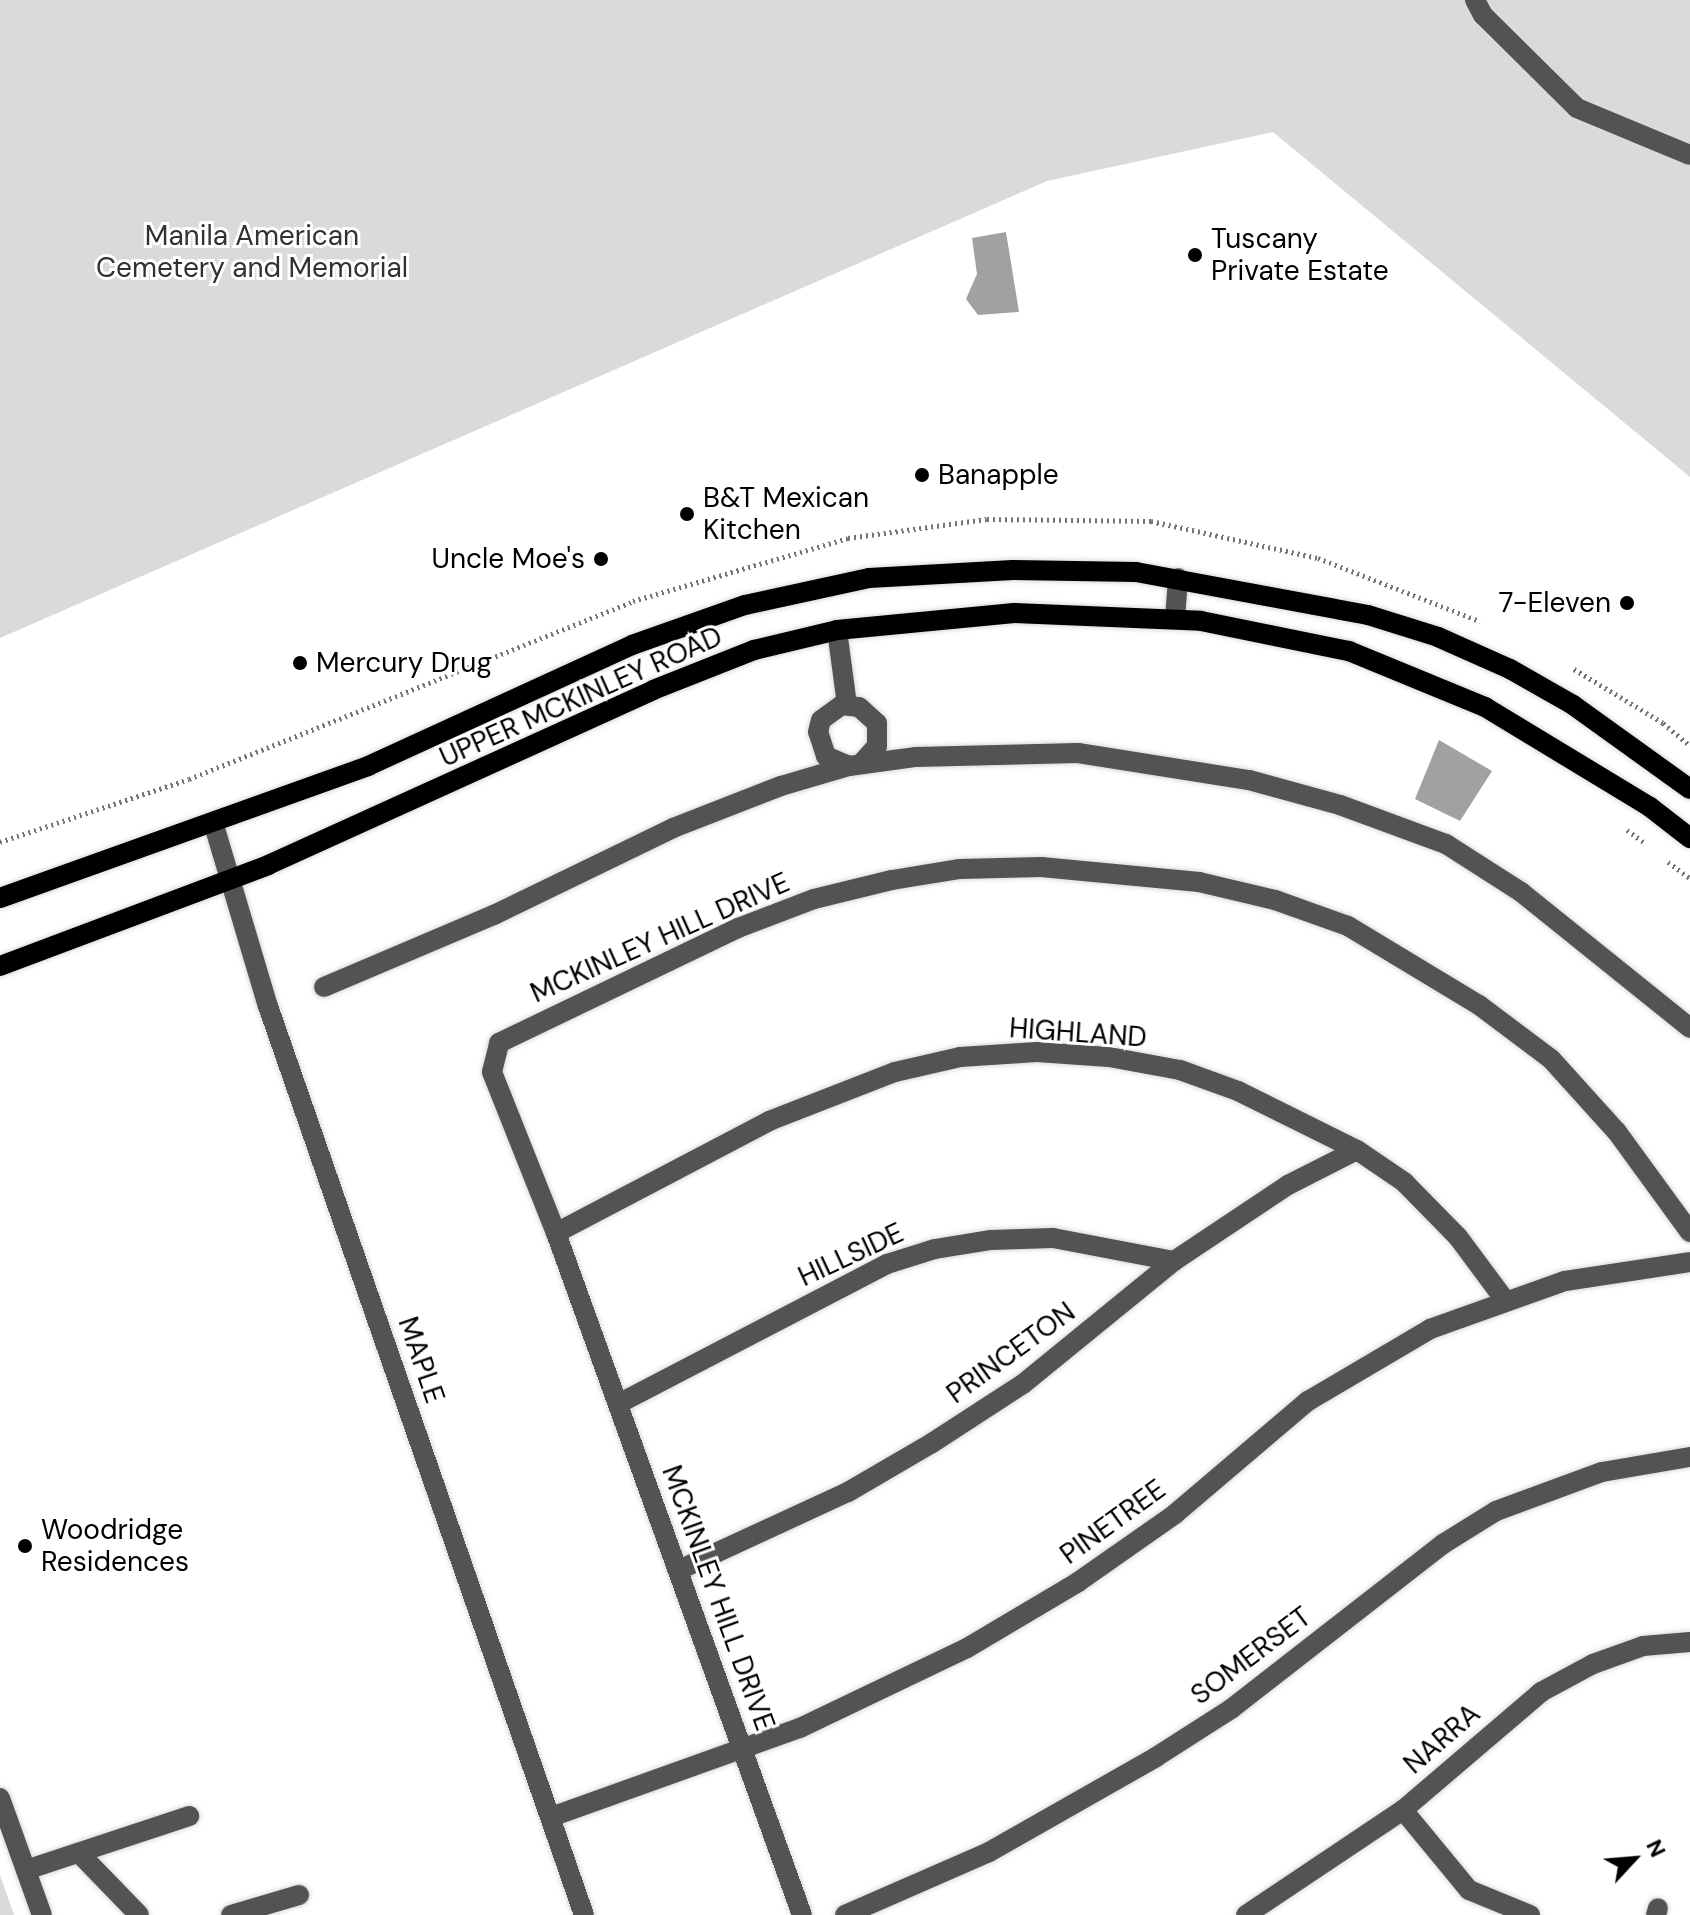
<!DOCTYPE html>
<html>
<head>
<meta charset="utf-8">
<style>
  body { margin:0 }
  #map { position:relative; width:1690px; height:1915px; overflow:hidden; background:#fff; font-family:"DM Sans",sans-serif }
  div>[style] { position:absolute }
  .green>* { inset:0; background:#dadada }
  .water>* { inset:0; background:#a1a1a1 }
  .path>* { height:5px; margin-top:-2.5px; transform-origin:0; background:repeating-linear-gradient(90deg,#757575 0 2px,transparent 0 6px) }
  .roads { filter:drop-shadow(0 0 2px #dbdbdb) drop-shadow(0 0 2px #dbdbdb) }
  .minor>* { height:20px; margin:-10px; padding:0 10px; transform-origin:10px; border-radius:10px; background:#535353 }
  .major>* { height:20px; margin:-10px; padding:0 10px; transform-origin:10px; border-radius:10px; background:#000 }
  .dots>* { width:22px; height:22px; translate:-50% -50%; box-sizing:border-box; border:4px solid #fff; border-radius:50% }
  span { translate:-50% -50%; white-space:nowrap; text-align:center; line-height:1.15; -webkit-text-stroke:6px #fff; paint-order:stroke }
  .park-label { font-size:28px; color:#313131 }
  .poi-label { font-size:28px; color:#000 }
  .left { translate:0 -50%; text-align:left }
  .right { translate:-100% -50%; text-align:right }
  .street-label { font-size:28px; color:#000 }
  .north { position:absolute; left:1594px; top:1819px; width:80px; height:80px; -webkit-text-stroke:6px #fff; paint-order:stroke; rotate:64deg; font-size:22px; font-weight:700; line-height:32px; text-align:center; color:#000 }
  .north::after { content:''; display:block; margin:auto; width:28px; height:36px; background:#000; clip-path:polygon(50% 0,100% 100%,50% 72%,0 100%) }
</style>
</head>
<body>
<div id="map">
  <div class="green">
    <div style="clip-path:polygon(0 0,1690px 0,1690px 477px,1273px 132px,1047px 181px,0 638px)"></div>
    <div style="clip-path:polygon(0 1875px,14px 1915px,0 1915px)"></div>
  </div>
  <div class="water">
    <div style="clip-path:polygon(1006px 232px,1019px 312px,978px 315px,966px 299px,977px 274px,972px 238px)"></div>
    <div style="clip-path:polygon(1439px 740px,1492px 771px,1460px 821px,1415px 799px)"></div>
  </div>
  <div class="path">
    <div style="left:1574px;top:669px;width:104px;rotate:31.2deg"></div>
    <div style="left:1663px;top:723px;width:35px;rotate:40deg"></div>
    <div style="left:1627px;top:830px;width:22px;rotate:36deg"></div>
    <div style="left:0;top:842px;width:199px;rotate:-18.4deg"></div>
    <div style="left:189px;top:779px;width:478px;rotate:-21.8deg"></div>
    <div style="left:633px;top:601px;width:224px;rotate:-16.3deg"></div>
    <div style="left:848px;top:538px;width:140px;rotate:-7.8deg"></div>
    <div style="left:987px;top:519px;width:164px;rotate:0.7deg"></div>
    <div style="left:1151px;top:521px;width:171px;rotate:12.5deg"></div>
    <div style="left:1318px;top:558px;width:174px;rotate:21.3deg"></div>
    <div style="left:1668px;top:862px;width:27px;rotate:36deg"></div>
  </div>
  <div class="roads">
    <div class="minor">
      <div style="left:1475px;top:0;width:17px;rotate:62deg"></div>
      <div style="left:1483px;top:15px;width:132px;rotate:44.7deg"></div>
      <div style="left:1577px;top:108px;width:122px;rotate:22.6deg"></div>
      <div style="left:1175px;top:619px;width:41px;rotate:-85.8deg"></div>
      <div style="left:837px;top:630px;width:76px;rotate:82.4deg"></div>
      <div style="left:849px;top:766px;width:25px;rotate:-157deg"></div>
      <div style="left:826px;top:756px;width:25px;rotate:-108deg"></div>
      <div style="left:818px;top:732px;width:12px;rotate:-76deg"></div>
      <div style="left:821px;top:720px;width:26px;rotate:-36deg"></div>
      <div style="left:842px;top:705px;width:17px;rotate:7deg"></div>
      <div style="left:859px;top:707px;width:24px;rotate:42deg"></div>
      <div style="left:877px;top:723px;width:23px;rotate:90deg"></div>
      <div style="left:877px;top:746px;width:24px;rotate:132deg"></div>
      <div style="left:213px;top:822px;width:192px;rotate:73.4deg"></div>
      <div style="left:268px;top:1006px;width:962px;rotate:70.83deg"></div>
      <div style="left:324px;top:987px;width:185px;rotate:-23deg"></div>
      <div style="left:494px;top:915px;width:199px;rotate:-25.9deg"></div>
      <div style="left:673px;top:828px;width:116px;rotate:-21.3deg"></div>
      <div style="left:781px;top:786px;width:71px;rotate:-16.4deg"></div>
      <div style="left:849px;top:766px;width:68px;rotate:-7.7deg"></div>
      <div style="left:916px;top:757px;width:162px;rotate:-1.4deg"></div>
      <div style="left:1078px;top:753px;width:173px;rotate:9deg"></div>
      <div style="left:1249px;top:780px;width:94px;rotate:15.4deg"></div>
      <div style="left:1340px;top:805px;width:113px;rotate:20.2deg"></div>
      <div style="left:1446px;top:844px;width:89px;rotate:32.6deg"></div>
      <div style="left:1521px;top:892px;width:217px;rotate:38.8deg"></div>
      <div style="left:556px;top:1233px;width:241px;rotate:-27.7deg"></div>
      <div style="left:769px;top:1121px;width:135px;rotate:-21.3deg"></div>
      <div style="left:895px;top:1072px;width:67px;rotate:-13deg"></div>
      <div style="left:960px;top:1057px;width:77px;rotate:-3.7deg"></div>
      <div style="left:1037px;top:1052px;width:72px;rotate:4deg"></div>
      <div style="left:1109px;top:1057px;width:72px;rotate:10.4deg"></div>
      <div style="left:1180px;top:1070px;width:62px;rotate:19.9deg"></div>
      <div style="left:1238px;top:1091px;width:133px;rotate:26.4deg"></div>
      <div style="left:1357px;top:1150px;width:57px;rotate:34.2deg"></div>
      <div style="left:1404px;top:1182px;width:77px;rotate:45.5deg"></div>
      <div style="left:1458px;top:1237px;width:77px;rotate:53.4deg"></div>
      <div style="left:618px;top:1404px;width:303px;rotate:-27.5deg"></div>
      <div style="left:887px;top:1264px;width:50px;rotate:-17.4deg"></div>
      <div style="left:935px;top:1249px;width:57px;rotate:-9.1deg"></div>
      <div style="left:991px;top:1240px;width:62px;rotate:-1.8deg"></div>
      <div style="left:1053px;top:1238px;width:123px;rotate:10.8deg"></div>
      <div style="left:679px;top:1570px;width:186px;rotate:-24.8deg"></div>
      <div style="left:848px;top:1492px;width:97px;rotate:-30.3deg"></div>
      <div style="left:932px;top:1443px;width:108px;rotate:-33deg"></div>
      <div style="left:1023px;top:1384px;width:195px;rotate:-39.2deg"></div>
      <div style="left:1174px;top:1261px;width:137px;rotate:-33.7deg"></div>
      <div style="left:1288px;top:1185px;width:77px;rotate:-26.9deg"></div>
      <div style="left:0;top:1798px;width:124px;rotate:70.3deg"></div>
      <div style="left:1403px;top:1810px;width:104px;rotate:50.5deg"></div>
      <div style="left:1469px;top:1890px;width:66px;rotate:22.3deg"></div>
      <div style="left:551px;top:1817px;width:264px;rotate:-19.7deg"></div>
      <div style="left:800px;top:1728px;width:185px;rotate:-25.6deg"></div>
      <div style="left:967px;top:1648px;width:129px;rotate:-30.7deg"></div>
      <div style="left:1078px;top:1582px;width:118px;rotate:-35deg"></div>
      <div style="left:1175px;top:1514px;width:175px;rotate:-40.4deg"></div>
      <div style="left:1308px;top:1401px;width:142px;rotate:-30.5deg"></div>
      <div style="left:1430px;top:1329px;width:143px;rotate:-19.6deg"></div>
      <div style="left:1565px;top:1281px;width:126px;rotate:-8.6deg"></div>
      <div style="left:79px;top:1853px;width:86px;rotate:45.9deg"></div>
      <div style="left:26px;top:1870px;width:172px;rotate:-18.3deg"></div>
      <div style="left:231px;top:1915px;width:71px;rotate:-16.4deg"></div>
      <div style="left:802px;top:1915px;width:725px;rotate:-109.83deg"></div>
      <div style="left:556px;top:1233px;width:173px;rotate:-111.7deg"></div>
      <div style="left:492px;top:1072px;width:30px;rotate:-76deg"></div>
      <div style="left:499px;top:1043px;width:265px;rotate:-25.7deg"></div>
      <div style="left:738px;top:928px;width:81px;rotate:-20.9deg"></div>
      <div style="left:814px;top:899px;width:80px;rotate:-13.7deg"></div>
      <div style="left:892px;top:880px;width:69px;rotate:-9.2deg"></div>
      <div style="left:960px;top:869px;width:81px;rotate:-1.4deg"></div>
      <div style="left:1041px;top:867px;width:159px;rotate:5.4deg"></div>
      <div style="left:1199px;top:882px;width:78px;rotate:13.3deg"></div>
      <div style="left:1275px;top:900px;width:77px;rotate:19.6deg"></div>
      <div style="left:1348px;top:926px;width:153px;rotate:31.1deg"></div>
      <div style="left:1479px;top:1005px;width:90px;rotate:36.9deg"></div>
      <div style="left:1551px;top:1059px;width:98px;rotate:47.9deg"></div>
      <div style="left:1617px;top:1132px;width:124px;rotate:53.9deg"></div>
      <div style="left:845px;top:1915px;width:157px;rotate:-23.6deg"></div>
      <div style="left:989px;top:1852px;width:192px;rotate:-29.6deg"></div>
      <div style="left:1156px;top:1757px;width:89px;rotate:-32.6deg"></div>
      <div style="left:1231px;top:1709px;width:269px;rotate:-37.9deg"></div>
      <div style="left:1443px;top:1544px;width:62px;rotate:-31.9deg"></div>
      <div style="left:1496px;top:1511px;width:113px;rotate:-20.2deg"></div>
      <div style="left:1602px;top:1472px;width:89px;rotate:-9.7deg"></div>
      <div style="left:1246px;top:1915px;width:189px;rotate:-33.8deg"></div>
      <div style="left:1403px;top:1810px;width:182px;rotate:-40.5deg"></div>
      <div style="left:1541px;top:1692px;width:59px;rotate:-28.3deg"></div>
      <div style="left:1593px;top:1664px;width:53px;rotate:-19.8deg"></div>
      <div style="left:1643px;top:1646px;width:47px;rotate:-4.9deg"></div>
      <div style="left:1656px;top:1915px;width:7px;rotate:-74deg"></div>
    </div>
    <div class="major">
      <div style="left:0;top:898px;width:391px;rotate:-19.7deg"></div>
      <div style="left:368px;top:766px;width:290px;rotate:-24.6deg"></div>
      <div style="left:632px;top:645px;width:120px;rotate:-19.5deg"></div>
      <div style="left:745px;top:605px;width:127px;rotate:-12.3deg"></div>
      <div style="left:869px;top:578px;width:144px;rotate:-3.2deg"></div>
      <div style="left:1013px;top:570px;width:123px;rotate:0.9deg"></div>
      <div style="left:1136px;top:572px;width:236px;rotate:10.5deg"></div>
      <div style="left:1368px;top:615px;width:73px;rotate:17.4deg"></div>
      <div style="left:1438px;top:637px;width:79px;rotate:24deg"></div>
      <div style="left:1510px;top:669px;width:73px;rotate:29.7deg"></div>
      <div style="left:1573px;top:705px;width:144px;rotate:35.7deg"></div>
      <div style="left:0;top:966px;width:286px;rotate:-20.6deg"></div>
      <div style="left:268px;top:865px;width:423px;rotate:-24.4deg"></div>
      <div style="left:653px;top:690px;width:109px;rotate:-21.6deg"></div>
      <div style="left:754px;top:650px;width:85px;rotate:-13.5deg"></div>
      <div style="left:837px;top:630px;width:178px;rotate:-5.5deg"></div>
      <div style="left:1014px;top:613px;width:187px;rotate:2.4deg"></div>
      <div style="left:1201px;top:621px;width:151px;rotate:11.5deg"></div>
      <div style="left:1349px;top:651px;width:147px;rotate:22.4deg"></div>
      <div style="left:1485px;top:707px;width:193px;rotate:31.2deg"></div>
      <div style="left:1650px;top:807px;width:51px;rotate:37.8deg"></div>
    </div>
  </div>
  <div class="dots">
    <div style="left:1195px;top:255px;background:#000"></div>
    <div style="left:922px;top:475px;background:#000"></div>
    <div style="left:687px;top:514px;background:#000"></div>
    <div style="left:601px;top:559px;background:#000"></div>
    <div style="left:1627px;top:603px;background:#000"></div>
    <div style="left:300px;top:663px;background:#000"></div>
    <div style="left:25px;top:1546px;background:#000"></div>
  </div>
  <div class="park-label">
    <span style="left:252px;top:252px">Manila American<br>Cemetery and Memorial</span>
  </div>
  <div class="poi-label">
    <span class="left" style="left:1211px;top:255px">Tuscany<br>Private Estate</span>
    <span class="left" style="left:938px;top:475px">Banapple</span>
    <span class="left" style="left:703px;top:514px">B&amp;T Mexican<br>Kitchen</span>
    <span class="right" style="left:585px;top:559px">Uncle Moe's</span>
    <span class="right" style="left:1611px;top:603px">7-Eleven</span>
    <span class="left" style="left:316px;top:663px">Mercury Drug</span>
    <span class="left" style="left:41px;top:1546px">Woodridge<br>Residences</span>
  </div>
  <div class="street-label">
    <span style="left:581px;top:697px;rotate:-24deg">UPPER MCKINLEY ROAD</span>
    <span style="left:660px;top:938px;rotate:-24deg">MCKINLEY HILL DRIVE</span>
    <span style="left:1078px;top:1033px;rotate:4deg">HIGHLAND</span>
    <span style="left:851px;top:1255px;rotate:-25deg">HILLSIDE</span>
    <span style="left:1011px;top:1353px;rotate:-36deg">PRINCETON</span>
    <span style="left:421px;top:1360px;rotate:71deg">MAPLE</span>
    <span style="left:1113px;top:1522px;rotate:-36deg">PINETREE</span>
    <span style="left:718px;top:1598px;rotate:70deg">MCKINLEY HILL DRIVE</span>
    <span style="left:1251px;top:1656px;rotate:-37deg">SOMERSET</span>
    <span style="left:1442px;top:1739px;rotate:-41deg">NARRA</span>
  </div>
  <div class="north">N</div>
</div>
</body>
</html>
